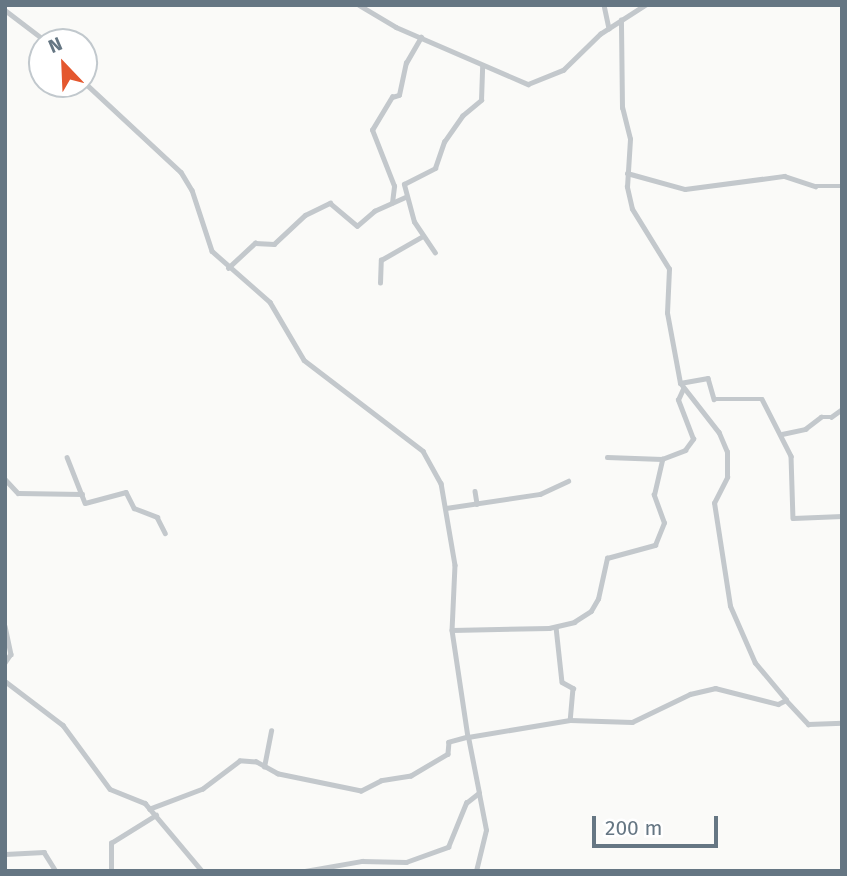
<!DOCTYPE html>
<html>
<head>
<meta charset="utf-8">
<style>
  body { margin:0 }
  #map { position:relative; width:847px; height:876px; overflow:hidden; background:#fafaf8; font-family:"Fira Sans",sans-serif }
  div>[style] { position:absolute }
  .minor>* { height:4.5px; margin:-2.25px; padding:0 2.25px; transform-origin:2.25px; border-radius:2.25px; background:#c3c8cc }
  span { translate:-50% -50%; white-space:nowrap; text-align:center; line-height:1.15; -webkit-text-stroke:7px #fff; paint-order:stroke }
  .frame { position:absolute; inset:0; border:7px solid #657683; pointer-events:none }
  .north { position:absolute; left:28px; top:28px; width:70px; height:70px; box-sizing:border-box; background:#fff; border:2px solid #c1c8cd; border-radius:50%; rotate:337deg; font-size:19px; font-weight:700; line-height:28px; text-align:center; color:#657683 }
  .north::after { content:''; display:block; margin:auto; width:24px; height:32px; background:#e4572e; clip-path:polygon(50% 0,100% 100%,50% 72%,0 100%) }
  .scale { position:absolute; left:592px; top:816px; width:126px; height:32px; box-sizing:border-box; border:4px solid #657683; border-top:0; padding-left:9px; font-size:21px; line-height:24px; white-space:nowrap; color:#657683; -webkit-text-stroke:5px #fff; paint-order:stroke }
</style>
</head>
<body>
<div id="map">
  <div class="minor">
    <div style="left:359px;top:5px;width:43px;rotate:30.7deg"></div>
    <div style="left:396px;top:27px;width:144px;rotate:23.4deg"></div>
    <div style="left:528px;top:84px;width:38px;rotate:-22deg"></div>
    <div style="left:563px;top:70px;width:52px;rotate:-44.2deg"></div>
    <div style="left:600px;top:34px;width:54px;rotate:-32.8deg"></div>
    <div style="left:604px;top:5px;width:24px;rotate:78deg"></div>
    <div style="left:5px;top:10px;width:53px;rotate:37.3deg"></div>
    <div style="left:84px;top:82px;width:132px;rotate:42.9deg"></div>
    <div style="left:181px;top:172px;width:21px;rotate:59deg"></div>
    <div style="left:192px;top:190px;width:64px;rotate:71.8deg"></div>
    <div style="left:212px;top:251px;width:77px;rotate:41.3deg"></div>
    <div style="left:270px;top:302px;width:67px;rotate:59.6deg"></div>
    <div style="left:304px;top:360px;width:150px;rotate:37.4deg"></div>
    <div style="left:423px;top:451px;width:37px;rotate:61deg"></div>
    <div style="left:441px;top:483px;width:83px;rotate:80.3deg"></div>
    <div style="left:455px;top:565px;width:65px;rotate:92.6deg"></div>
    <div style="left:452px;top:630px;width:108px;rotate:81.5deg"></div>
    <div style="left:468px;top:737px;width:20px;rotate:165deg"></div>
    <div style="left:449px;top:742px;width:12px;rotate:95deg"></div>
    <div style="left:448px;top:754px;width:43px;rotate:149.3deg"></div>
    <div style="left:411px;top:776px;width:30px;rotate:171deg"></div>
    <div style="left:381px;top:781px;width:22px;rotate:153deg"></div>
    <div style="left:361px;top:791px;width:85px;rotate:-168.4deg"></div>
    <div style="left:278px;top:774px;width:25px;rotate:-151deg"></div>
    <div style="left:256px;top:762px;width:16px;rotate:-176deg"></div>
    <div style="left:240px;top:761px;width:46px;rotate:142.9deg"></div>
    <div style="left:203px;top:789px;width:57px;rotate:159.3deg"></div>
    <div style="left:627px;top:173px;width:60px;rotate:15.4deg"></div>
    <div style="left:685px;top:189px;width:100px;rotate:-7.5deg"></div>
    <div style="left:784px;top:176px;width:33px;rotate:18deg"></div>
    <div style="left:815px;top:186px;width:27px"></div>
    <div style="left:392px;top:203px;width:17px;rotate:-83deg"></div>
    <div style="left:394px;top:186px;width:60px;rotate:-111.4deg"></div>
    <div style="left:372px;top:130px;width:39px;rotate:-59deg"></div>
    <div style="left:392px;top:97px;width:7px;rotate:-16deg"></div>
    <div style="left:399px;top:95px;width:33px;rotate:-78deg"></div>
    <div style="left:406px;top:63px;width:30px;rotate:-60deg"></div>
    <div style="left:435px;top:253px;width:37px;rotate:-124deg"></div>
    <div style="left:414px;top:222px;width:39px;rotate:-105deg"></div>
    <div style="left:404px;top:184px;width:35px;rotate:-27deg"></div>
    <div style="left:435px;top:168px;width:28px;rotate:-71deg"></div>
    <div style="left:444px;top:142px;width:32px;rotate:-55deg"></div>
    <div style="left:462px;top:116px;width:25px;rotate:-40deg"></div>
    <div style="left:481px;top:100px;width:34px;rotate:-88deg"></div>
    <div style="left:228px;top:268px;width:37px;rotate:-43deg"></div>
    <div style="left:255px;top:243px;width:19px;rotate:3deg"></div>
    <div style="left:274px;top:244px;width:42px;rotate:-43.1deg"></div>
    <div style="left:305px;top:215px;width:28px;rotate:-26deg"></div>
    <div style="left:330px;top:203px;width:35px;rotate:40deg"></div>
    <div style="left:357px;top:226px;width:23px;rotate:-41deg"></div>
    <div style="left:374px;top:211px;width:35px;rotate:-24deg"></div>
    <div style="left:380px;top:283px;width:23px;rotate:-88deg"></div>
    <div style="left:381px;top:260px;width:48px;rotate:-29.7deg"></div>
    <div style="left:680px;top:383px;width:28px;rotate:-10deg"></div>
    <div style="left:708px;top:378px;width:22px;rotate:74deg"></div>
    <div style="left:714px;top:399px;width:48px"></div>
    <div style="left:762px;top:399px;width:64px;rotate:63deg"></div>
    <div style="left:791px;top:456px;width:62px;rotate:88.2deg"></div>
    <div style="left:793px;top:518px;width:49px;rotate:-2.3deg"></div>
    <div style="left:782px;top:434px;width:24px;rotate:-12deg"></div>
    <div style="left:805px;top:429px;width:20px;rotate:-37deg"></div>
    <div style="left:821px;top:417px;width:10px"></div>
    <div style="left:831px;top:417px;width:14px;rotate:-36deg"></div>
    <div style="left:67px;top:457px;width:49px;rotate:68.6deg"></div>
    <div style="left:85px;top:503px;width:42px;rotate:-15deg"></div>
    <div style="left:126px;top:492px;width:18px;rotate:63deg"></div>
    <div style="left:134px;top:508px;width:25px;rotate:21deg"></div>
    <div style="left:157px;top:517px;width:18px;rotate:63deg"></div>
    <div style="left:607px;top:457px;width:55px;rotate:2.1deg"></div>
    <div style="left:5px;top:479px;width:19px;rotate:47deg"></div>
    <div style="left:18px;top:493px;width:64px;rotate:0.9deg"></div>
    <div style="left:475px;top:491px;width:13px;rotate:81deg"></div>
    <div style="left:446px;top:508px;width:95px;rotate:-8.5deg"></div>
    <div style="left:540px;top:494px;width:31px;rotate:-25deg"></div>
    <div style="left:5px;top:626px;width:29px;rotate:78deg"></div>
    <div style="left:11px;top:654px;width:11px;rotate:124deg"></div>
    <div style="left:556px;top:627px;width:55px;rotate:83.8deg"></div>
    <div style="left:562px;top:682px;width:13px;rotate:29deg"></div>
    <div style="left:573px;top:688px;width:32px;rotate:95deg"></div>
    <div style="left:452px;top:630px;width:97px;rotate:-1.2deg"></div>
    <div style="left:549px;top:628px;width:26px;rotate:-13deg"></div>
    <div style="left:574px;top:622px;width:20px;rotate:-33deg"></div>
    <div style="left:591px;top:611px;width:14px;rotate:-60deg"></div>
    <div style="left:598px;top:599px;width:42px;rotate:-77.6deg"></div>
    <div style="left:607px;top:558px;width:50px;rotate:-15.2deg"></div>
    <div style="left:655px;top:545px;width:24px;rotate:-68deg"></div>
    <div style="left:664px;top:523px;width:30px;rotate:-110deg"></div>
    <div style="left:654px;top:495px;width:37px;rotate:-77deg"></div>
    <div style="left:662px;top:459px;width:25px;rotate:-21deg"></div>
    <div style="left:685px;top:450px;width:14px;rotate:-54deg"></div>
    <div style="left:693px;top:439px;width:42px;rotate:-111deg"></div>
    <div style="left:678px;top:400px;width:12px;rotate:-66deg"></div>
    <div style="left:5px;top:681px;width:73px;rotate:37.2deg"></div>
    <div style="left:63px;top:725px;width:79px;rotate:53.7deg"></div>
    <div style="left:110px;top:789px;width:38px;rotate:22deg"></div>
    <div style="left:145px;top:803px;width:89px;rotate:50deg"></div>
    <div style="left:786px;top:700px;width:33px;rotate:47deg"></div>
    <div style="left:808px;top:724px;width:34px;rotate:-2deg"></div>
    <div style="left:264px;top:767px;width:37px;rotate:-79deg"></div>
    <div style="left:5px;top:854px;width:39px;rotate:-3deg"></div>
    <div style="left:44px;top:852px;width:22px;rotate:58deg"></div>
    <div style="left:111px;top:871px;width:28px;rotate:-90deg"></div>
    <div style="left:111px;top:843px;width:53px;rotate:-31.9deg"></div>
    <div style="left:305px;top:871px;width:58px;rotate:-10deg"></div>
    <div style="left:362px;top:861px;width:44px;rotate:1.3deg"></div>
    <div style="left:406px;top:862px;width:45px;rotate:-19.7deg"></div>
    <div style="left:448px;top:847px;width:48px;rotate:-67.8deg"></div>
    <div style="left:466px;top:803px;width:16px;rotate:-38deg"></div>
    <div style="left:479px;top:793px;width:57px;rotate:-101.1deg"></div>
    <div style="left:468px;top:737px;width:103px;rotate:-9.5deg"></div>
    <div style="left:570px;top:720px;width:62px;rotate:1.8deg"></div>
    <div style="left:632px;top:722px;width:64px;rotate:-25.8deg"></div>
    <div style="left:690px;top:694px;width:26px;rotate:-13deg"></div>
    <div style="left:715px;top:688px;width:65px;rotate:14.3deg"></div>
    <div style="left:778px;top:704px;width:9px;rotate:-27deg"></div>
    <div style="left:786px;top:700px;width:48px;rotate:-130deg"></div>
    <div style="left:755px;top:663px;width:62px;rotate:-113.7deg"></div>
    <div style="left:730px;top:606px;width:104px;rotate:-98.8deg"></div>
    <div style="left:714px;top:503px;width:29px;rotate:-63deg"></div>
    <div style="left:727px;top:477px;width:25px;rotate:-90deg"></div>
    <div style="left:727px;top:452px;width:21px;rotate:-113deg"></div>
    <div style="left:719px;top:433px;width:63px;rotate:-128deg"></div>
    <div style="left:680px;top:383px;width:71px;rotate:-100.5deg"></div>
    <div style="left:667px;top:313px;width:44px;rotate:-87.4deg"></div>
    <div style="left:669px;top:269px;width:70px;rotate:-121.7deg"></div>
    <div style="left:632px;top:209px;width:23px;rotate:-103deg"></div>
    <div style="left:627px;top:187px;width:48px;rotate:-86.4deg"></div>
    <div style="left:630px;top:139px;width:32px;rotate:-104deg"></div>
    <div style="left:622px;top:108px;width:88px;rotate:-90.7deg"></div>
    <div style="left:476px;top:871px;width:42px;rotate:-76.3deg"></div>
    <div style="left:486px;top:830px;width:37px;rotate:-101deg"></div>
  </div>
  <div class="frame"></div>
  <div class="north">N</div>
  <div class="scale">200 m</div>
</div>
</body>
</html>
